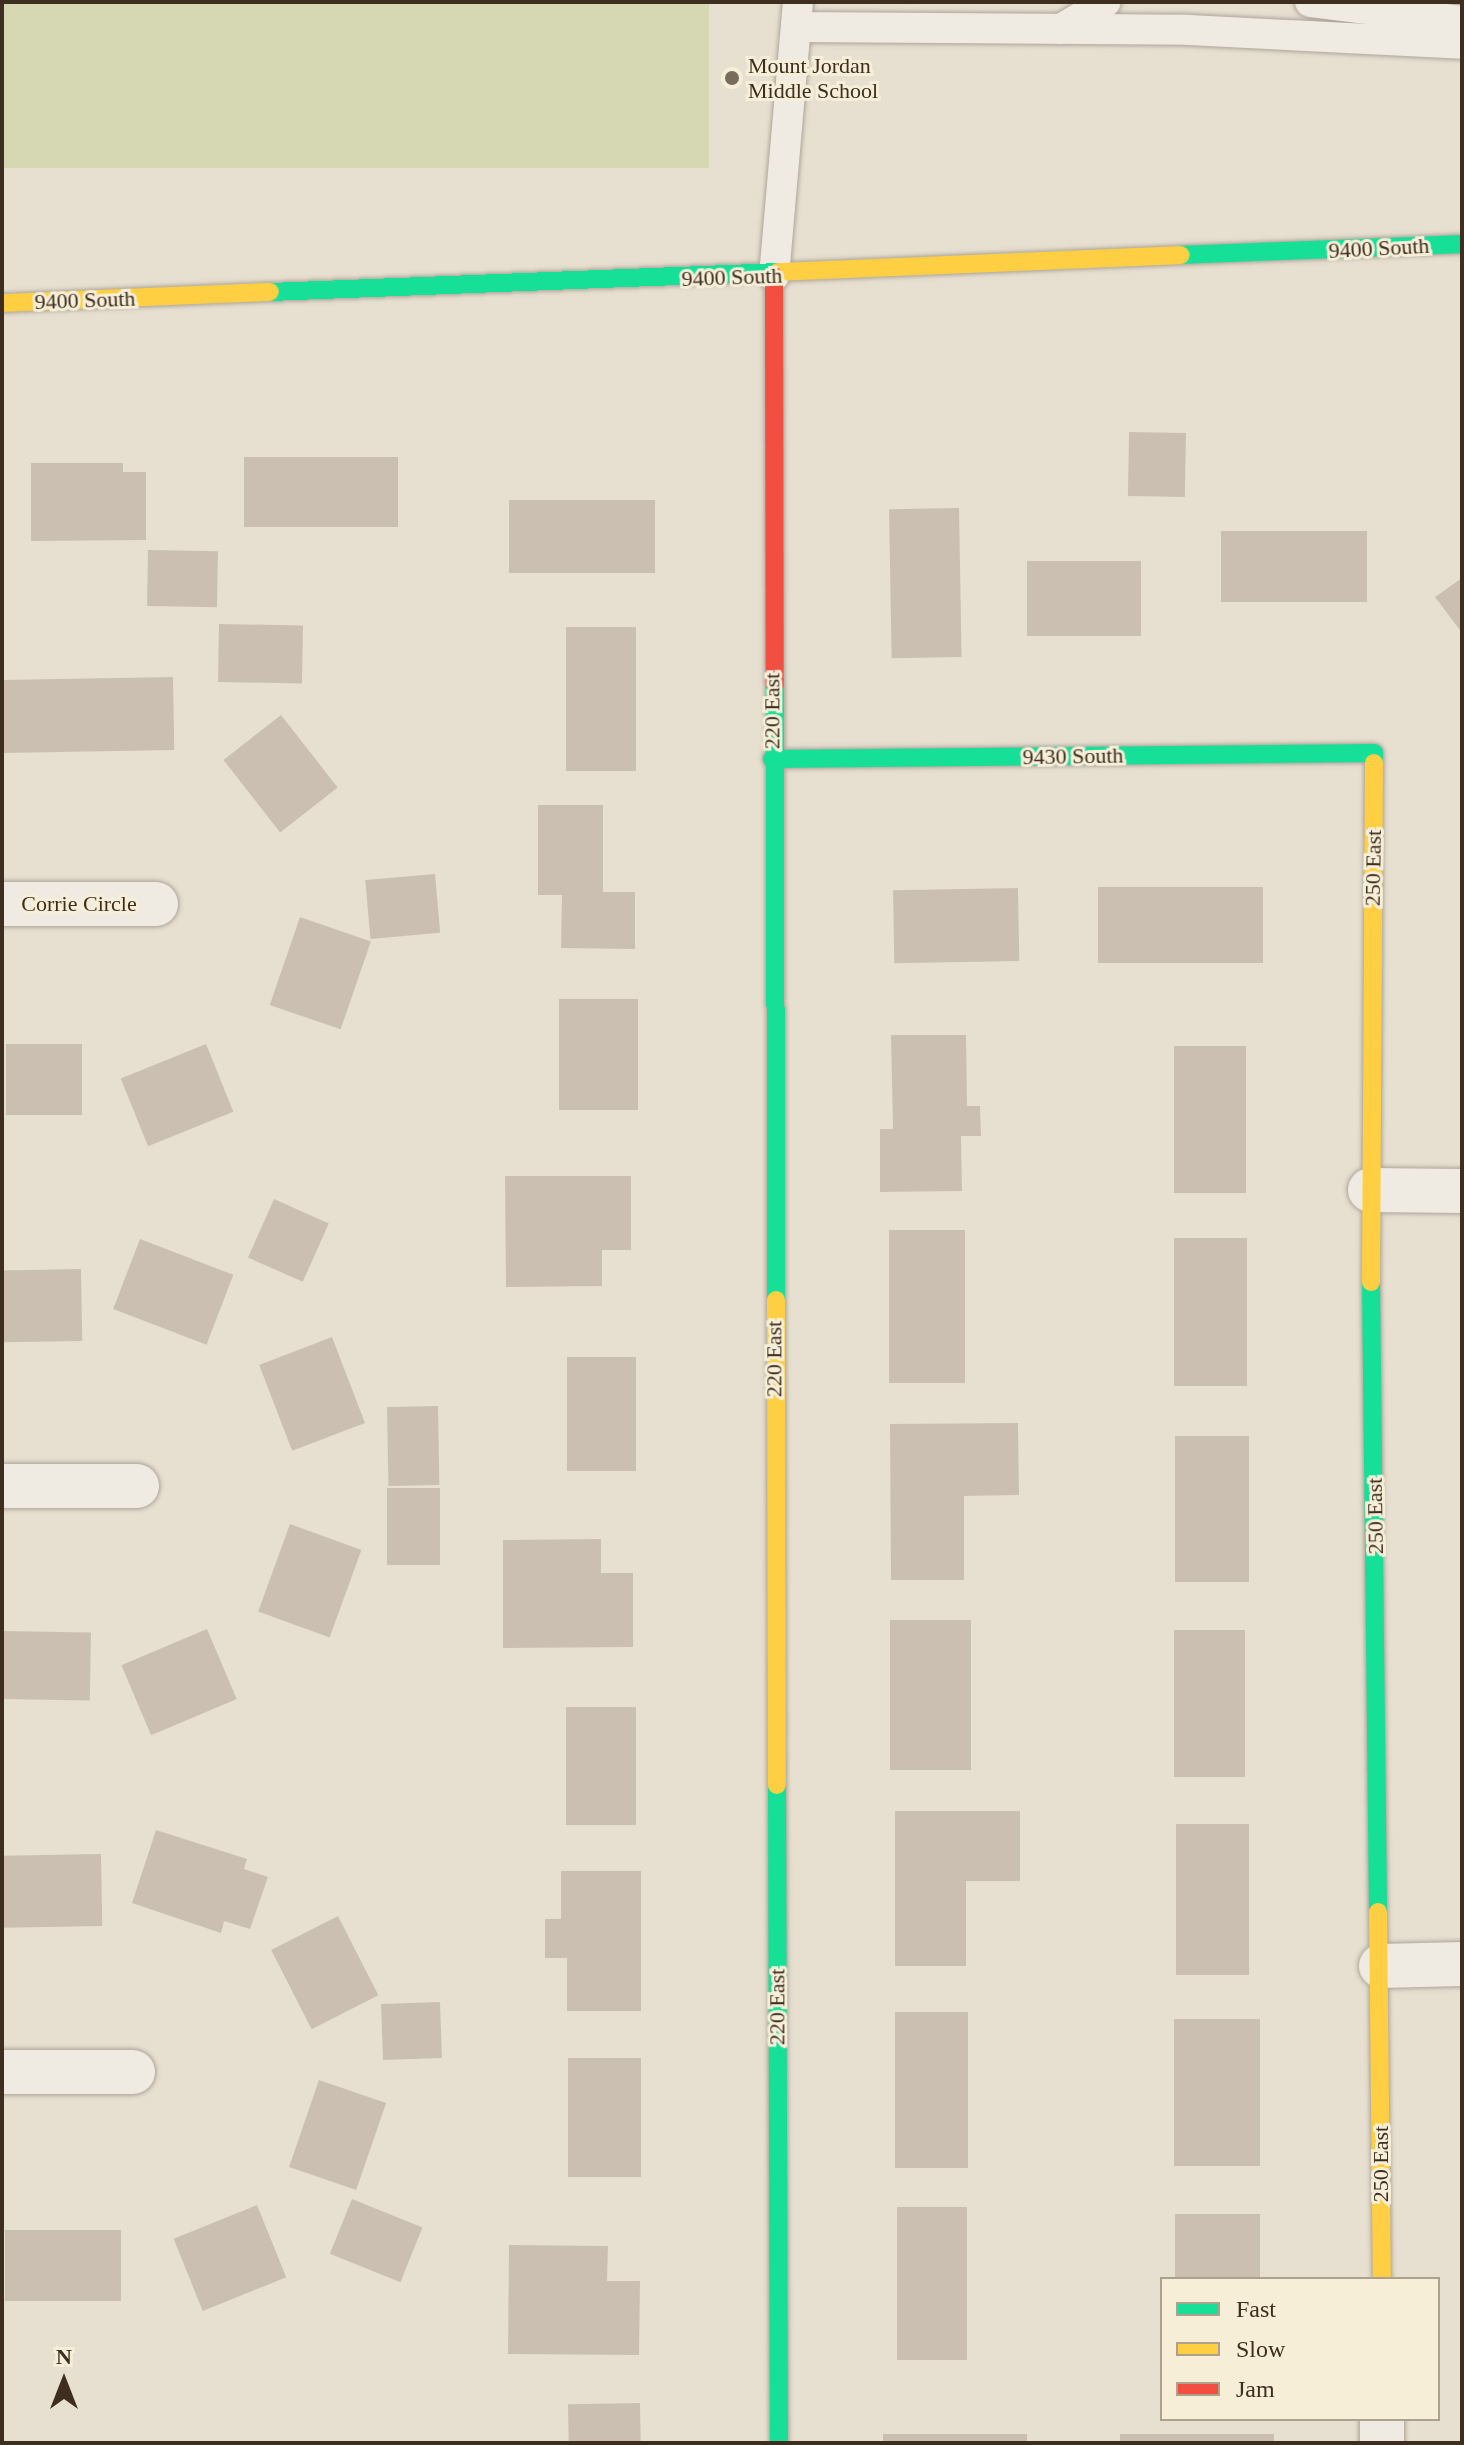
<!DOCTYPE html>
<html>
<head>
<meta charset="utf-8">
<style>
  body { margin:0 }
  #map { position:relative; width:1464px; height:2445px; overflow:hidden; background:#e7e0d1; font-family:Georgia,serif }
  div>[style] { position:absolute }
  .green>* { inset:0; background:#d6d7b3; transform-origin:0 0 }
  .building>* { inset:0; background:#cbbfb2; transform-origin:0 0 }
  .roads { filter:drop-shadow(0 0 2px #ada599) drop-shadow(0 0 2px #ada599) }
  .lane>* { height:30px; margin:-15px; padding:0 15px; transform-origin:15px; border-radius:15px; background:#efebe3 }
  .street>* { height:44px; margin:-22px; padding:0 22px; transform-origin:22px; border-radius:22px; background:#efebe3 }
  .fast>* { height:18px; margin:-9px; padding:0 9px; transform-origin:9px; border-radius:9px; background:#16e098 }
  .slow>* { height:18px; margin:-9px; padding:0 9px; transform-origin:9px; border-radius:9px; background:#ffcf43 }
  .jam>* { height:18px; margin:-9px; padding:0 9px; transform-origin:9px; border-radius:9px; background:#f24e42 }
  .dots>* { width:22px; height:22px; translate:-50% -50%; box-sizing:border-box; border:4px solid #f7eed8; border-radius:50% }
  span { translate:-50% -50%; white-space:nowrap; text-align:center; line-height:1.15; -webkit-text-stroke:6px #f7eed8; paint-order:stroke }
  .poi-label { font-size:22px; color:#3d2e20 }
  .left { translate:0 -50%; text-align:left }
  .street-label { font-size:22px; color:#3d2e20 }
  .frame { position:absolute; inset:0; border:4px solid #3d2e20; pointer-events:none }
  .legend { position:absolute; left:1160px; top:2277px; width:280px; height:144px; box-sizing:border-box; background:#f7eed8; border:2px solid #ada18e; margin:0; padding:10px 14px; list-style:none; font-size:24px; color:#3d2e20 }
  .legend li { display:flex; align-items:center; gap:16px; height:40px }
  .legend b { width:40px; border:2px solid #ada18e }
  .north { position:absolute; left:24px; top:2341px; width:80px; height:80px; -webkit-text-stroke:6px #f7eed8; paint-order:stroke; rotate:0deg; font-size:22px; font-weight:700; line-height:32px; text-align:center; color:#3d2e20 }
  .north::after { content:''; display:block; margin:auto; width:28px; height:36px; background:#3d2e20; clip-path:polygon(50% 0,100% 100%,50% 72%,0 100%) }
</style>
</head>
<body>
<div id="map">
  <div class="green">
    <div style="left:2px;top:2px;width:707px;height:166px"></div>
  </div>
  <div class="building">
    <div style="left:1129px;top:432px;width:57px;height:64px;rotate:1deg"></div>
    <div style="left:398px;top:457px;width:70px;height:154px;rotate:90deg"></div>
    <div style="clip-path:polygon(31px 463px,123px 463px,123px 472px,146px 472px,146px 540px,31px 541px)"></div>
    <div style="left:509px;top:500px;width:146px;height:73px"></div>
    <div style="left:959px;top:508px;width:149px;height:70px;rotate:89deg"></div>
    <div style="left:1221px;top:531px;width:146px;height:71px"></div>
    <div style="left:148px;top:550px;width:70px;height:56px;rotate:1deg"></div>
    <div style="left:1027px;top:561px;width:114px;height:75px"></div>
    <div style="clip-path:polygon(1462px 578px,1462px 633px,1435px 597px)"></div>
    <div style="left:219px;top:624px;width:84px;height:58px;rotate:1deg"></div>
    <div style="left:566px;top:627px;width:70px;height:144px"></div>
    <div style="left:173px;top:677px;width:73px;height:171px;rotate:89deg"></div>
    <div style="left:281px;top:715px;width:92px;height:73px;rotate:52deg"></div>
    <div style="clip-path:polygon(538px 805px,603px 805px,603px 892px,635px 892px,635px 949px,561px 948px,562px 895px,538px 895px)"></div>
    <div style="left:435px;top:874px;width:59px;height:70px;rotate:85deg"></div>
    <div style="left:1098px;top:887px;width:165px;height:76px"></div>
    <div style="left:1018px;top:888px;width:73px;height:125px;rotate:89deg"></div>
    <div style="left:300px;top:917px;width:75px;height:93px;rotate:19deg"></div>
    <div style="left:638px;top:999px;width:111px;height:79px;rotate:90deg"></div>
    <div style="clip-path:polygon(891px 1035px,966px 1035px,967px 1106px,980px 1106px,981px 1136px,961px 1136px,962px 1191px,880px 1192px,880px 1129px,893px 1129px)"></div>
    <div style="left:6px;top:1044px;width:76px;height:71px"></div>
    <div style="left:206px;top:1044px;width:73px;height:92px;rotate:68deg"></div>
    <div style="left:1174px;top:1046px;width:72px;height:147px"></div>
    <div style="clip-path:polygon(505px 1176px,631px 1176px,631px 1250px,602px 1250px,602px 1286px,506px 1287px)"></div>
    <div style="left:274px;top:1199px;width:60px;height:64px;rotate:24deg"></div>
    <div style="left:889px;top:1230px;width:76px;height:153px"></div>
    <div style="left:1247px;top:1238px;width:148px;height:73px;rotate:90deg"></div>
    <div style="left:140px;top:1239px;width:100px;height:75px;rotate:21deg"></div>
    <div style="left:81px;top:1269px;width:72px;height:79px;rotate:89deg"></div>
    <div style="left:332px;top:1337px;width:92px;height:78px;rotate:69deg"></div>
    <div style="left:636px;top:1357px;width:114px;height:69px;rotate:90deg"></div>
    <div style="left:438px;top:1406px;width:79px;height:51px;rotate:89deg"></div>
    <div style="clip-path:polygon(1018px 1423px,1019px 1495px,964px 1496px,964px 1580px,891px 1580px,890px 1424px)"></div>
    <div style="left:1175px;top:1436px;width:74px;height:146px"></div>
    <div style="left:387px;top:1488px;width:53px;height:77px"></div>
    <div style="left:290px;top:1524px;width:76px;height:93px;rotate:20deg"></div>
    <div style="clip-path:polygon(601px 1539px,601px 1573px,633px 1573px,633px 1647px,503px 1648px,503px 1540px)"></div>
    <div style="left:971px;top:1620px;width:150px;height:81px;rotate:90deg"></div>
    <div style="left:207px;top:1629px;width:76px;height:93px;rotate:67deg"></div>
    <div style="left:1174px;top:1630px;width:71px;height:147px"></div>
    <div style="left:2px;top:1631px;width:89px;height:68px;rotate:1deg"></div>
    <div style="left:566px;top:1707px;width:70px;height:118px"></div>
    <div style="clip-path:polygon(895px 1811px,1020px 1811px,1020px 1881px,966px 1881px,966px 1966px,895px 1966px)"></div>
    <div style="left:1249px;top:1824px;width:151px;height:73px;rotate:90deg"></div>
    <div style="clip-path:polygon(156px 1830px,247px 1859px,244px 1869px,268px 1877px,250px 1929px,224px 1921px,221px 1933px,132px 1903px)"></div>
    <div style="left:101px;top:1854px;width:72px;height:99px;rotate:89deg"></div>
    <div style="clip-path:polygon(561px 1871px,641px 1871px,641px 2011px,567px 2011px,567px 1958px,545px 1958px,545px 1919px,561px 1919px)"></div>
    <div style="left:338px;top:1916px;width:89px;height:75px;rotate:63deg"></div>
    <div style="left:440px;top:2002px;width:56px;height:59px;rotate:88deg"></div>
    <div style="left:895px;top:2012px;width:73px;height:156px"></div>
    <div style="left:1174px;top:2019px;width:86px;height:147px"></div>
    <div style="left:568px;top:2058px;width:73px;height:119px"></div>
    <div style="left:319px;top:2080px;width:71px;height:92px;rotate:19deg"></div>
    <div style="left:352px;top:2199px;width:76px;height:59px;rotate:22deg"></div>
    <div style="left:257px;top:2205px;width:78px;height:90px;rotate:68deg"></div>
    <div style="left:897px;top:2207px;width:70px;height:153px"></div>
    <div style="left:1175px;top:2214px;width:85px;height:65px"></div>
    <div style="left:5px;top:2230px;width:116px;height:71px"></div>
    <div style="clip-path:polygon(509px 2245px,608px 2246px,607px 2281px,640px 2281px,639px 2355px,508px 2354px)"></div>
    <div style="left:640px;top:2403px;width:40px;height:72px;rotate:89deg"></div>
    <div style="left:883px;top:2434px;width:144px;height:9px"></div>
    <div style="left:1120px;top:2434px;width:154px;height:9px"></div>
  </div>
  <div class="roads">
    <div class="lane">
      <div style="left:1310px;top:2px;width:153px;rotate:7.1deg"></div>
      <div style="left:796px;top:27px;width:393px;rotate:0.4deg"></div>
      <div style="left:1189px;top:30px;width:273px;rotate:2.9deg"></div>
      <div style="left:1061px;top:29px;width:52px;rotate:-31deg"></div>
      <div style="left:774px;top:276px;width:275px;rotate:-85deg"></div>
    </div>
    <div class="street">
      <div style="left:2px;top:904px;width:154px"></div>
      <div style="left:1370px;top:1190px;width:92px;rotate:0.6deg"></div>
      <div style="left:2px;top:1486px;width:135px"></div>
      <div style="left:1381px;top:1966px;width:81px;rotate:-1.4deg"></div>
      <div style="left:2px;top:2072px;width:131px"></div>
      <div style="left:1382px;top:2419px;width:24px;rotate:90deg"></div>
    </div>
    <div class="fast">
      <div style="left:1181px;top:255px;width:281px;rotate:-2.2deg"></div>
      <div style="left:270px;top:292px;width:508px;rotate:-2.25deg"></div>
      <div style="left:775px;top:684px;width:616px;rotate:89.91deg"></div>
      <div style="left:772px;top:759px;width:602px;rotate:-0.57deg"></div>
      <div style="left:1374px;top:753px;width:10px;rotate:90deg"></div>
      <div style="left:1371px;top:1282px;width:630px;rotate:89.36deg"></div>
      <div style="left:777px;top:1785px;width:658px;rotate:89.83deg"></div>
    </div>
    <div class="slow">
      <div style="left:778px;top:272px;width:403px;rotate:-2.4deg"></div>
      <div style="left:2px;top:303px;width:268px;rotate:-2.4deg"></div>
      <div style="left:1371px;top:1282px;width:519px;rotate:-89.67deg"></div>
      <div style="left:776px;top:1300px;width:485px;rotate:89.9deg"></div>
      <div style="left:1378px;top:1912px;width:367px;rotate:89.4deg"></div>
    </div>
    <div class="jam">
      <div style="left:774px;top:276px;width:408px;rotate:89.9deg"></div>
    </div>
  </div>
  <div class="dots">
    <div style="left:732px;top:78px;background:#786c5e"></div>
  </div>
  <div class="poi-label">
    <span class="left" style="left:748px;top:78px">Mount Jordan<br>Middle School</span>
  </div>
  <div class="street-label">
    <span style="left:1379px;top:248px;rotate:-3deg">9400 South</span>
    <span style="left:732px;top:277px;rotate:-2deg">9400 South</span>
    <span style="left:85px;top:300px;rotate:-2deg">9400 South</span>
    <span style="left:772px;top:711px;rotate:-90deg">220 East</span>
    <span style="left:1073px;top:756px;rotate:-1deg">9430 South</span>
    <span style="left:1373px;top:868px;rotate:-89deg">250 East</span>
    <span style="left:79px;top:904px">Corrie Circle</span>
    <span style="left:774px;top:1359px;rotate:-90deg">220 East</span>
    <span style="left:1375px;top:1516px;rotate:-91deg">250 East</span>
    <span style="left:777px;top:2007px;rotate:-90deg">220 East</span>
    <span style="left:1381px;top:2164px;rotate:-90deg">250 East</span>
  </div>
  <div class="frame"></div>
  <ul class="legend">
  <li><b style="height:10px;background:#16e098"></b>Fast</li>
  <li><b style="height:10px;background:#ffcf43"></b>Slow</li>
  <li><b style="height:10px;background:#f24e42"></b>Jam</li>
  </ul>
  <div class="north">N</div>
</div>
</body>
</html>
